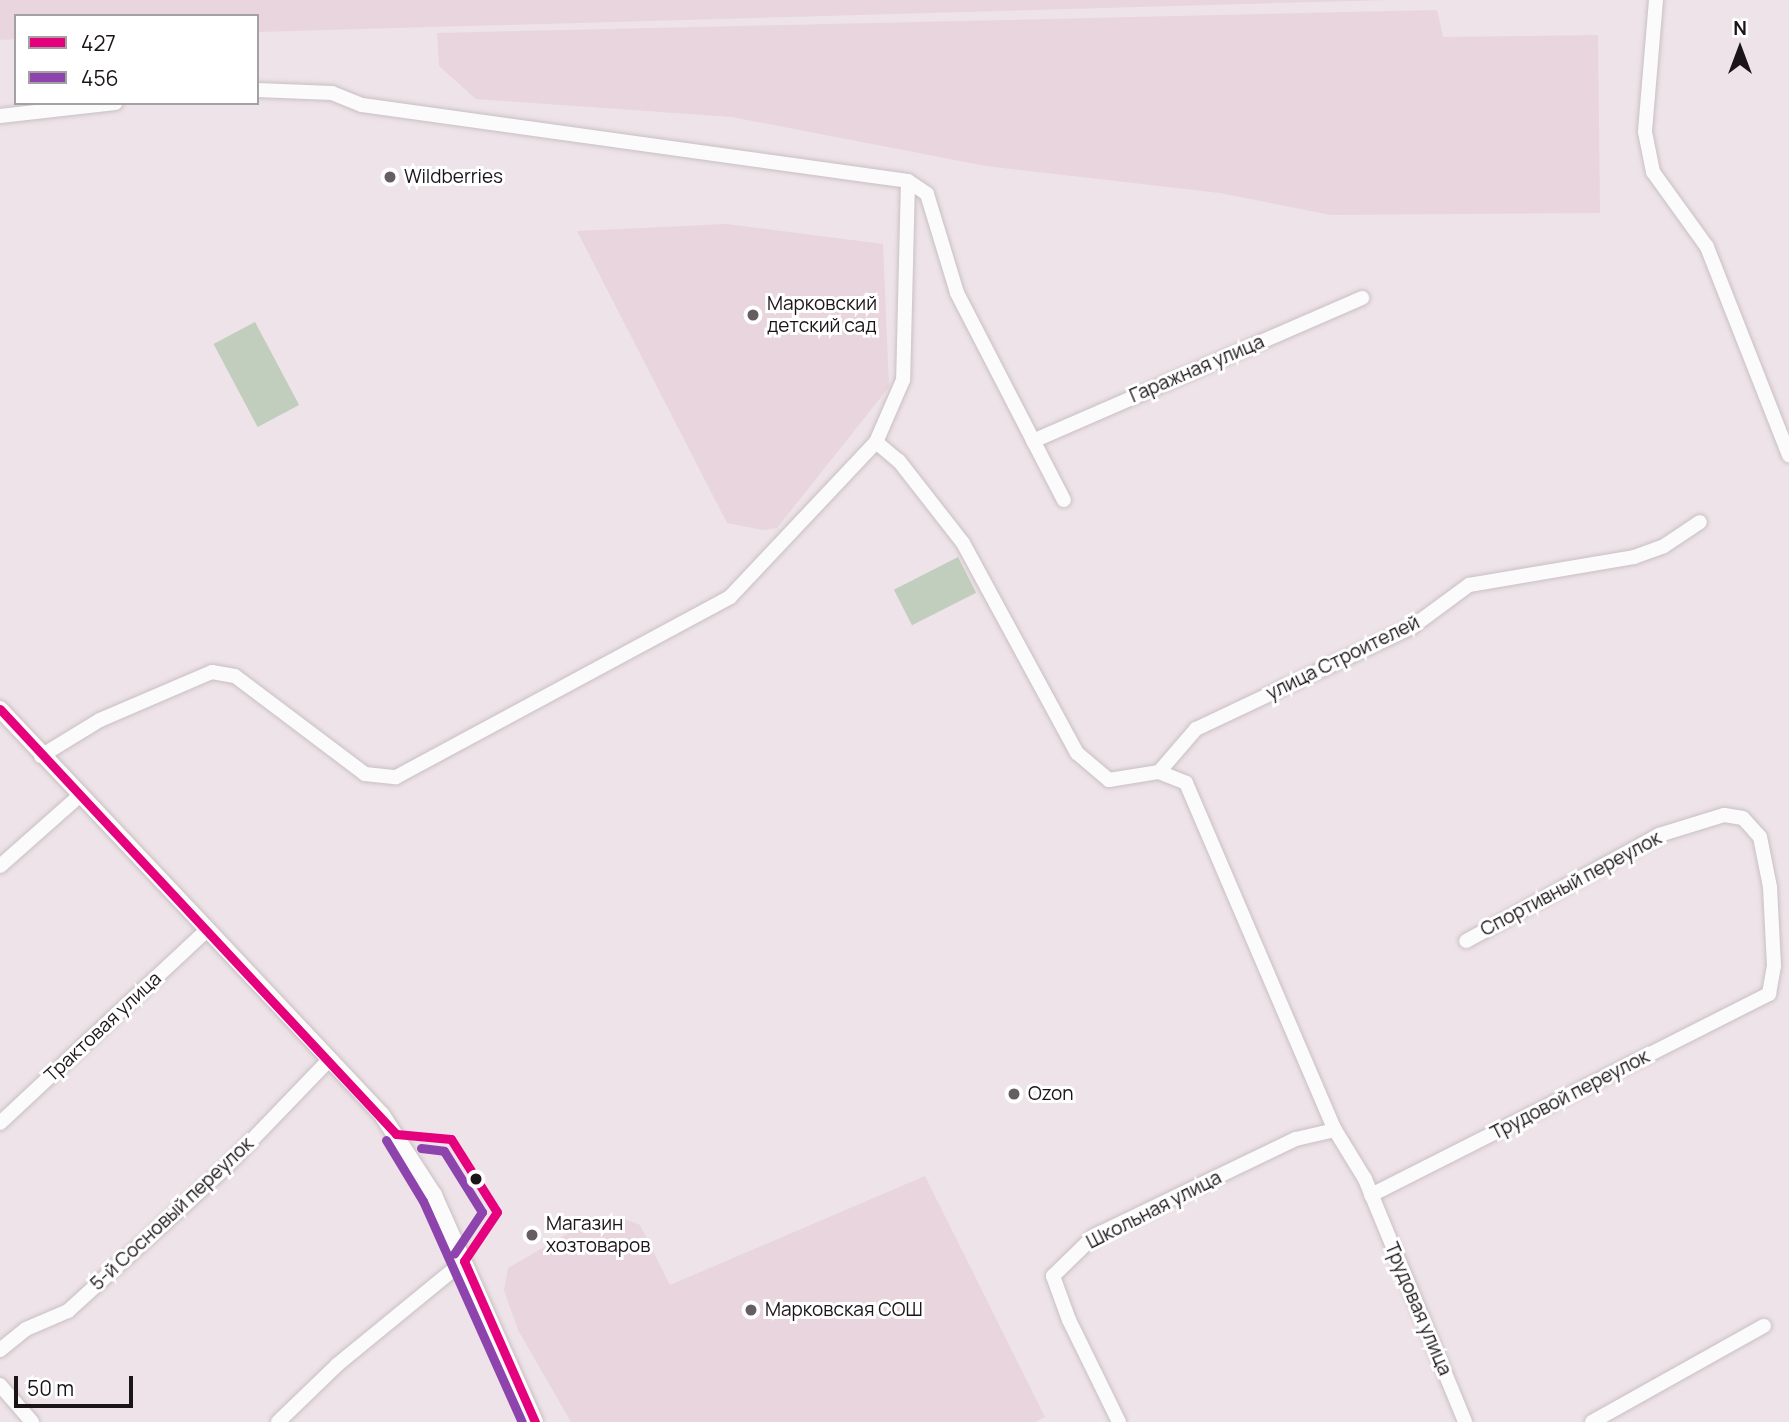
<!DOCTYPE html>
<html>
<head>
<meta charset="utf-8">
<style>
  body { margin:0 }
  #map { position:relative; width:1789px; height:1422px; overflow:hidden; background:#eee3e8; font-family:Manrope,sans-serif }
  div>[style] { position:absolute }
  .built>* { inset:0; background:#e8d5dd }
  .green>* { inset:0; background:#c1cebd; transform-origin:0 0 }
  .roads { filter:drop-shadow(0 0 2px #c8c0c3) drop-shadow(0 0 2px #c8c0c3) }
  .minor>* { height:14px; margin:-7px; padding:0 7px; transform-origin:7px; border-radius:7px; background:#fcfbfc }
  .tertiary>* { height:16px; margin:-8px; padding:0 8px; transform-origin:8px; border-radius:8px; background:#fcfbfc }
  .bus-1>* { height:9px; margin:-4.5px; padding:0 4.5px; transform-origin:4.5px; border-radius:4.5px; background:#e5007d }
  .bus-2>* { height:9px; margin:-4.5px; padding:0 4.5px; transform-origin:4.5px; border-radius:4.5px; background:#8e44ad }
  .dots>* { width:19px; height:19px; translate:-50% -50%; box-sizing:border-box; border:4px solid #fff; border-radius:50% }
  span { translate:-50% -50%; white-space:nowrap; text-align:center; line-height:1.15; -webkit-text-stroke:6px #fff; paint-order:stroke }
  .poi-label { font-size:19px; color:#1c1518 }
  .left { translate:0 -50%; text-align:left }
  .street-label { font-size:19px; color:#1c1518 }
  .legend { position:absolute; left:14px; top:14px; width:245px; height:91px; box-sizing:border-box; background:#fff; border:2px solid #a4a1a3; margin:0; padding:9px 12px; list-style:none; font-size:21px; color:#1c1518 }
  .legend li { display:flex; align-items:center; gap:14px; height:35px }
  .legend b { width:35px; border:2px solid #a4a1a3 }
  .north { position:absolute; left:1705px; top:14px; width:70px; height:70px; -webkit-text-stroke:5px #fff; paint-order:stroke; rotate:0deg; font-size:19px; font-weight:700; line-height:28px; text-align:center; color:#1c1518 }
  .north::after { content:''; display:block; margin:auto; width:24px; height:32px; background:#1c1518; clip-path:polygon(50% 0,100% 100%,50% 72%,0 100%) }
  .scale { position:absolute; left:14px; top:1376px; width:119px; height:32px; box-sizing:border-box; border:4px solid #1c1518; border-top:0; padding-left:9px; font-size:21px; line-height:24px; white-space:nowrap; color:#1c1518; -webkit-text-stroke:5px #fff; paint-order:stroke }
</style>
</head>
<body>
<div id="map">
  <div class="built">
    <div style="clip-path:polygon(0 0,1389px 0,257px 32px,257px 16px,16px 16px,16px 39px,0 40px)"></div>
    <div style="clip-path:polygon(1437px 10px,1443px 37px,1598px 35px,1600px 213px,1331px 215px,1220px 193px,986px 166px,732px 117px,476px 99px,439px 66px,437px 33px)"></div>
    <div style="clip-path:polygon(727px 224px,883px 244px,889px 387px,777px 528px,763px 530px,727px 523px,577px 231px)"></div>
    <div style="clip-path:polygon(925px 1176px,1045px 1417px,1035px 1422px,571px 1422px,518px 1330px,504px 1290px,508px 1268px,596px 1217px,617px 1216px,640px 1225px,670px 1285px)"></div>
  </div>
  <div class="green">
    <div style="left:255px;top:322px;width:94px;height:47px;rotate:62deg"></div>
    <div style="left:958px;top:557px;width:40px;height:72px;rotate:63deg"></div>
  </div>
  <div class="roads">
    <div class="minor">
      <div style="left:1656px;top:0;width:132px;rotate:94.8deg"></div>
      <div style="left:1645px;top:132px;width:41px;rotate:78.7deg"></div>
      <div style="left:1653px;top:172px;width:92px;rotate:54.2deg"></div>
      <div style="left:1707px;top:247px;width:224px;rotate:68.5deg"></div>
      <div style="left:257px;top:90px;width:75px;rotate:2.3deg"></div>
      <div style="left:332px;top:93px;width:32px;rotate:22deg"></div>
      <div style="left:362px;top:105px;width:551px;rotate:7.92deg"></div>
      <div style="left:908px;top:181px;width:23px;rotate:34deg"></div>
      <div style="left:927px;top:194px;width:103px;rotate:73.1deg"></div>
      <div style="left:957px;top:293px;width:233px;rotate:62.7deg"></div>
      <div style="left:0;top:116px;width:116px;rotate:-6.4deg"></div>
      <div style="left:908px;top:181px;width:199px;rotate:91.4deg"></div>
      <div style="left:903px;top:380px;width:68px;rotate:113.5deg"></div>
      <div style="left:876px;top:442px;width:30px;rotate:40deg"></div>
      <div style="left:899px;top:461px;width:104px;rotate:52deg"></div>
      <div style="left:963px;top:543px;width:239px;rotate:61.5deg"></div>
      <div style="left:1077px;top:753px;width:42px;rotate:40.2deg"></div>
      <div style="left:1109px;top:780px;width:51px;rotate:-9.1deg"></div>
      <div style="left:1159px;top:772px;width:29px;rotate:22deg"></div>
      <div style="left:1186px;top:783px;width:378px;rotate:66.8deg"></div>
      <div style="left:1335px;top:1130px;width:57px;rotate:58.5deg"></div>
      <div style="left:1365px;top:1179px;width:263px;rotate:67.6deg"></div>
      <div style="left:1033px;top:441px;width:359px;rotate:-23.5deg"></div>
      <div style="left:41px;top:756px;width:69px;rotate:-31.4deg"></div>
      <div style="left:100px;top:720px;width:122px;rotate:-23.2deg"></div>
      <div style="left:212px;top:672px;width:23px;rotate:10deg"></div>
      <div style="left:235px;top:676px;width:163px;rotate:37deg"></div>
      <div style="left:365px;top:774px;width:31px;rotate:6deg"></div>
      <div style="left:396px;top:777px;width:379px;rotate:-28.3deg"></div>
      <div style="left:730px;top:597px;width:213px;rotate:-46.7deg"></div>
      <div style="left:1159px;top:772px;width:57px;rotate:-49.3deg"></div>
      <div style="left:1196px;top:729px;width:239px;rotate:-25.3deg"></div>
      <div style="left:1412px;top:627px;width:71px;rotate:-36.4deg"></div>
      <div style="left:1469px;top:585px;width:167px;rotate:-9.6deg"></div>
      <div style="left:1634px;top:557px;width:32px;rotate:-20deg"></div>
      <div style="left:1664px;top:546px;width:43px;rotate:-33.7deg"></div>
      <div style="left:0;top:866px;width:104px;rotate:-41.5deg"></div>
      <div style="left:0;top:1123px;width:282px;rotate:-43deg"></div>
      <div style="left:1371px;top:1195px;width:446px;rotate:-26.8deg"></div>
      <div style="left:1769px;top:994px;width:28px;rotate:-80deg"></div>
      <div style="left:1774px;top:966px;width:79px;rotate:-92.9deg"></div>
      <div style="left:1770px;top:887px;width:51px;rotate:-101.3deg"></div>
      <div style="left:1760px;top:837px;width:25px;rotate:-132deg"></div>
      <div style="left:1743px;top:818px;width:19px;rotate:-171deg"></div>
      <div style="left:1724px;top:815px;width:68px;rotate:162.9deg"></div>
      <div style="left:1659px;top:835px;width:220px;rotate:151.2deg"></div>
      <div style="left:0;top:1350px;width:33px;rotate:-39deg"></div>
      <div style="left:26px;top:1329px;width:46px;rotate:-23.2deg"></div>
      <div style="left:68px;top:1311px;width:214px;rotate:-42.3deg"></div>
      <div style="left:226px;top:1167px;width:150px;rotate:-46.1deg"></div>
      <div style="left:0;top:1385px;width:49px;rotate:49.1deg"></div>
      <div style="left:278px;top:1422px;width:82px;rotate:-44deg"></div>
      <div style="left:337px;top:1365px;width:164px;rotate:-39.3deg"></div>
      <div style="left:1119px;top:1422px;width:114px;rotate:-116.1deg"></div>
      <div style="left:1069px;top:1320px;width:47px;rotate:-110deg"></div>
      <div style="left:1053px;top:1276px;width:57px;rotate:-44.3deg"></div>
      <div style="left:1094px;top:1236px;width:224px;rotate:-25.7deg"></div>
      <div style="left:1296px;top:1139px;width:40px;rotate:-13deg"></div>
      <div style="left:1592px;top:1422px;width:197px;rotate:-29.2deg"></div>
    </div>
    <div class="tertiary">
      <div style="left:0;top:709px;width:557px;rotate:46.74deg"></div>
      <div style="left:382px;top:1115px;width:95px;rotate:57deg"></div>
      <div style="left:434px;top:1195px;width:248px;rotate:66deg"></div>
    </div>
  </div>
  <div class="bus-1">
    <div style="left:0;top:709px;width:581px;rotate:47.02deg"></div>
    <div style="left:396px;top:1134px;width:55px;rotate:5.2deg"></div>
    <div style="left:451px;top:1139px;width:86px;rotate:57.8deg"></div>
    <div style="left:497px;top:1212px;width:59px;rotate:124deg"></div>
    <div style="left:464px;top:1261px;width:176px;rotate:66.2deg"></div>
  </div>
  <div class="bus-2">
    <div style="left:386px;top:1140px;width:71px;rotate:58.8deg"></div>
    <div style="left:423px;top:1201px;width:242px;rotate:65.9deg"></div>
    <div style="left:421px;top:1148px;width:23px;rotate:7deg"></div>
    <div style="left:444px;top:1151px;width:72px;rotate:58.1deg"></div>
    <div style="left:482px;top:1212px;width:50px;rotate:123.7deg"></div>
  </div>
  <div class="dots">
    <div style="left:390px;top:177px;background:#665d61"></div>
    <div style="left:753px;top:315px;background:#665d61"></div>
    <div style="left:1014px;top:1094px;background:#665d61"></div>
    <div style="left:476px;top:1179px;background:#1c1518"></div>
    <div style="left:532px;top:1235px;background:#665d61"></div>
    <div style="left:751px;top:1310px;background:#665d61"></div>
  </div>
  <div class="poi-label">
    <span class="left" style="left:404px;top:177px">Wildberries</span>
    <span class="left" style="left:767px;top:315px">Марковский<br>детский сад</span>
    <span class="left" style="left:1028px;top:1094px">Ozon</span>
    <span class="left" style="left:546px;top:1235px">Магазин<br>хозтоваров</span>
    <span class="left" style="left:765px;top:1310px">Марковская СОШ</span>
  </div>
  <div class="street-label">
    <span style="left:1197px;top:369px;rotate:-23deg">Гаражная улица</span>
    <span style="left:1343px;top:658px;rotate:-26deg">улица Строителей</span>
    <span style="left:1571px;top:884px;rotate:-28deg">Спортивный переулок</span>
    <span style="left:103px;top:1027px;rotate:-43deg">Трактовая улица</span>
    <span style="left:1570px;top:1095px;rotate:-27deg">Трудовой переулок</span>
    <span style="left:1154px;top:1210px;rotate:-27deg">Школьная улица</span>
    <span style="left:172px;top:1214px;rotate:-43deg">5-й Сосновый переулок</span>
    <span style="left:1418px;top:1309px;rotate:67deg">Трудовая улица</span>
  </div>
  <ul class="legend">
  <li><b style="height:9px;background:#e5007d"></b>427</li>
  <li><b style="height:9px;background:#8e44ad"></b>456</li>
  </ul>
  <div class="north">N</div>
  <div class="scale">50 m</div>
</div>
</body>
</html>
